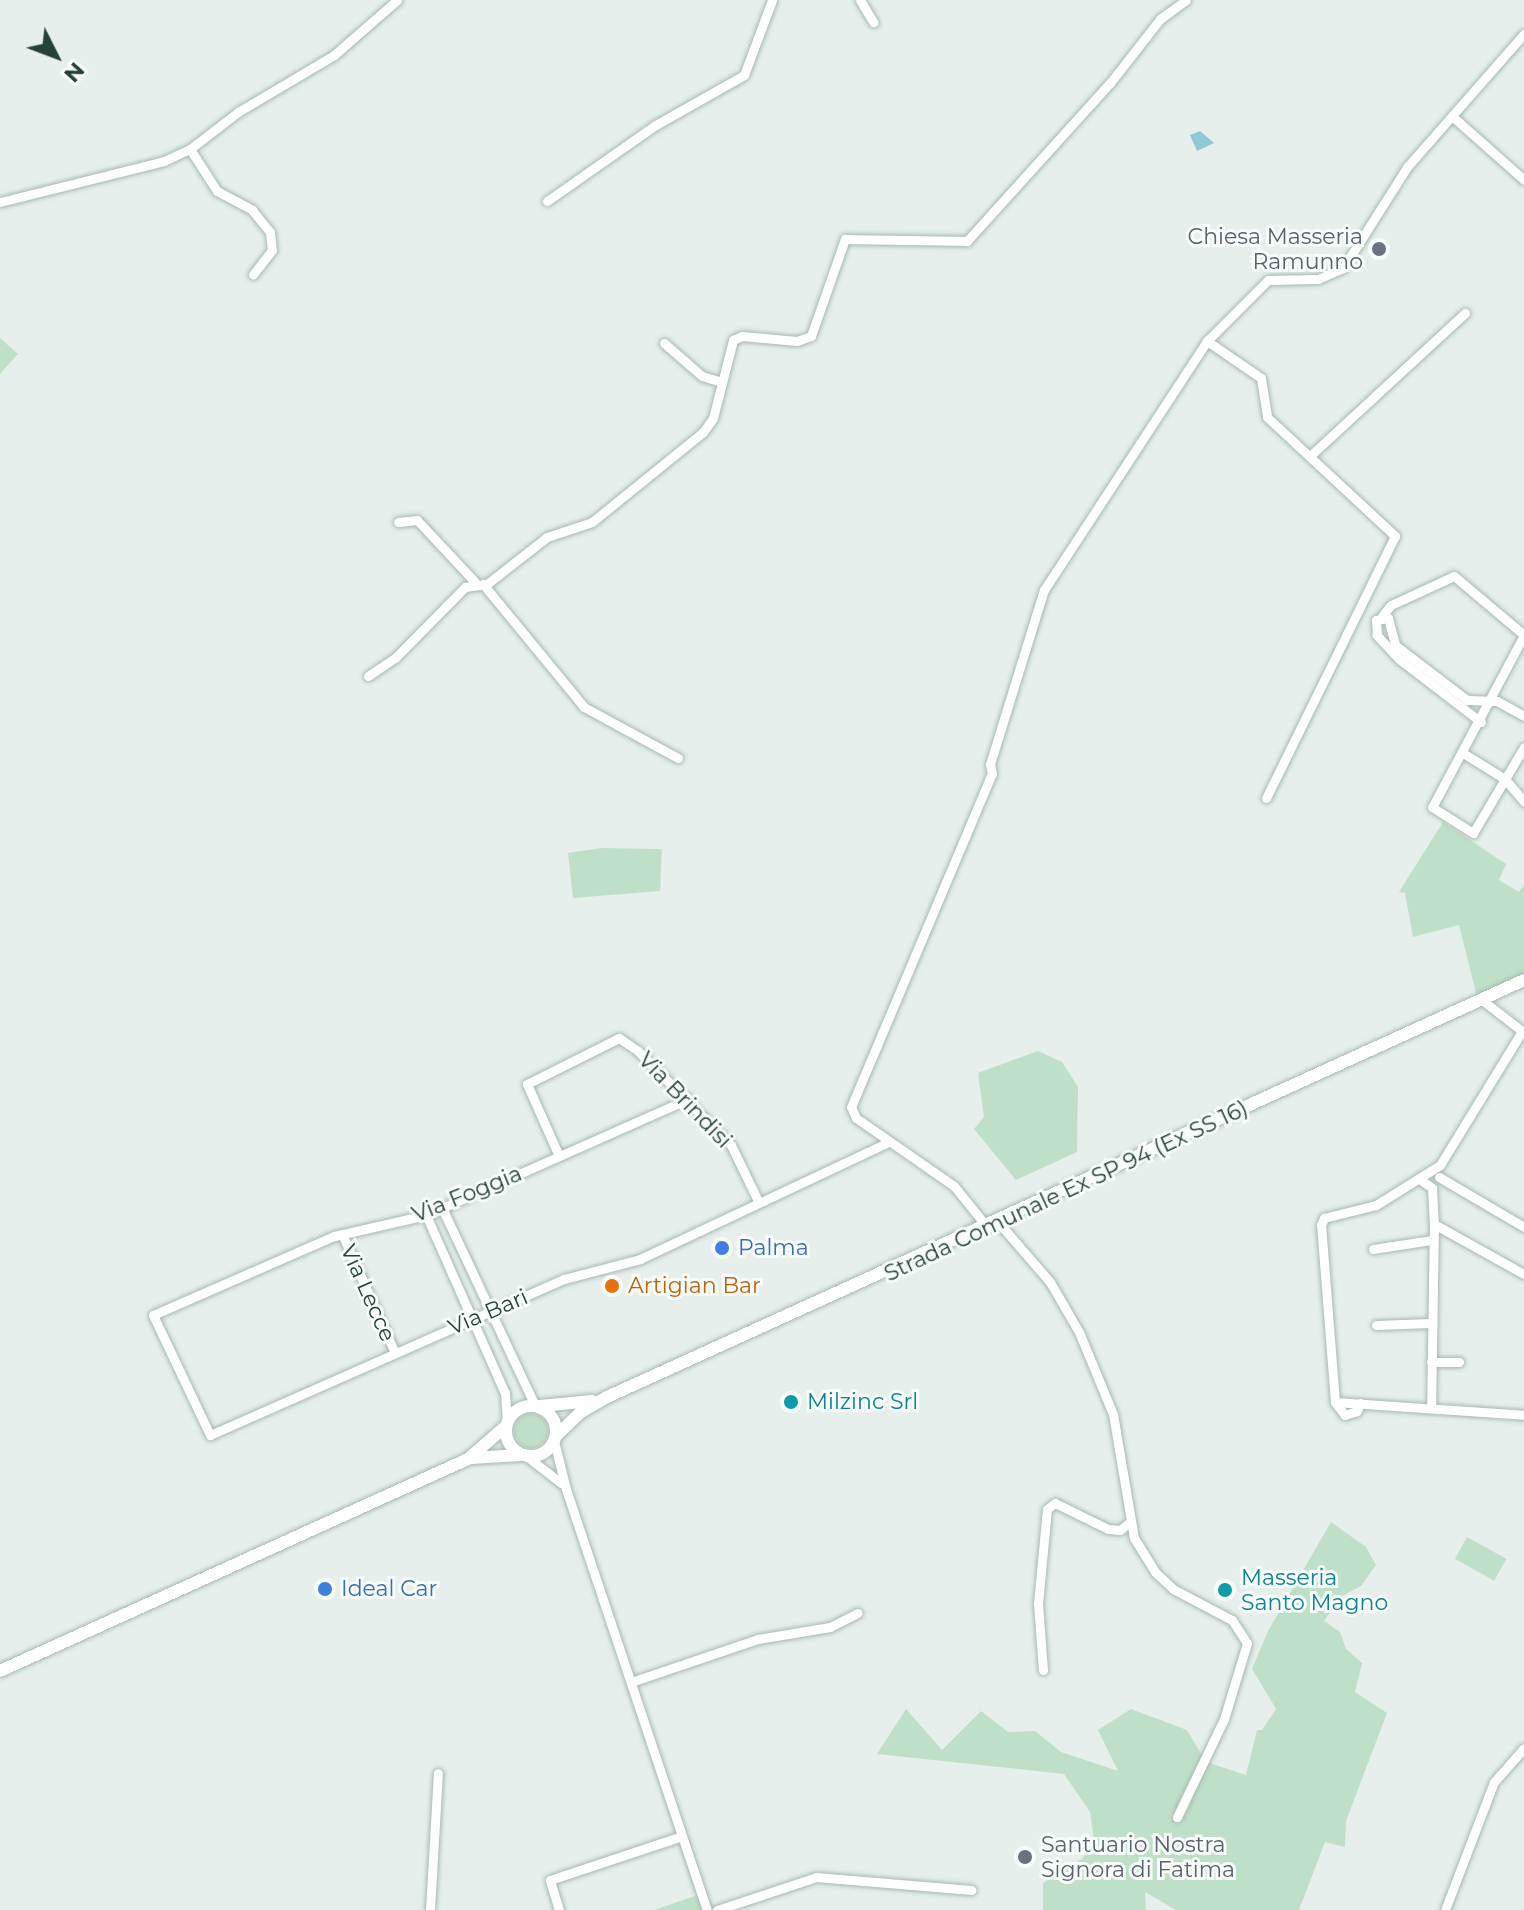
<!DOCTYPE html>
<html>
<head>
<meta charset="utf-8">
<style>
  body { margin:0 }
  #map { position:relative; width:1524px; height:1910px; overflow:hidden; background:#e6efeb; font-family:Montserrat,sans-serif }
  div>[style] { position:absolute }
  .green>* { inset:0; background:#bfe0c8; transform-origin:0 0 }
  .round { border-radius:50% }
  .water>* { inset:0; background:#8ec9d4 }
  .roads { filter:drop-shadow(0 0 2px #a8b8b2) drop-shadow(0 0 2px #a8b8b2) }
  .street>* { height:9px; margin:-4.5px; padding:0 4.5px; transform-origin:4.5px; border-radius:4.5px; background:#fff }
  .secondary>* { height:12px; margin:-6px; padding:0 6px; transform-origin:6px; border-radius:6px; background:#fff }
  .secondary>.ring { margin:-6px; padding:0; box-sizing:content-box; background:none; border:12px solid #fff; border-radius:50% }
  .dots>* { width:22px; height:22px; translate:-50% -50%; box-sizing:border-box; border:4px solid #f7fbf9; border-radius:50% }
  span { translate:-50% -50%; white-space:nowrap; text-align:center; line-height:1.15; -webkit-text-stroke:6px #f7fbf9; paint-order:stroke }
  .worship-label { font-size:22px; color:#5b616d }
  .right { translate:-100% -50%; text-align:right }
  .left { translate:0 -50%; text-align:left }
  .street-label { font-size:22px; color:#24423a }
  .shop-label { font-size:22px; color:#366cbe }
  .food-label { font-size:22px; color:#c56008 }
  .culture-label { font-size:22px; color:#0d838f }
  .north { position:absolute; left:16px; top:16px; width:80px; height:80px; -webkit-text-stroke:6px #f7fbf9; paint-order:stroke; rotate:132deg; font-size:22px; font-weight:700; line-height:32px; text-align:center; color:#24423a }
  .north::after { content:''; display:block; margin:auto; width:28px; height:36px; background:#24423a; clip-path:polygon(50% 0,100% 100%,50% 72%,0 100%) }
</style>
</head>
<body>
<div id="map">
  <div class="green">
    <div style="clip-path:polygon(0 338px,18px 354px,0 374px)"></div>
    <div style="clip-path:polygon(1443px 822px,1506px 864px,1499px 880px,1519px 892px,1524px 885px,1524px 974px,1477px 997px,1459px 925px,1413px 937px,1405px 893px,1399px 892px)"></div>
    <div style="clip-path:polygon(601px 848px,662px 849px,660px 891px,573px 898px,568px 853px)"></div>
    <div style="clip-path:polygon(1038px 1051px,1062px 1062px,1078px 1087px,1077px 1152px,1016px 1180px,974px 1129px,984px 1117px,978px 1073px)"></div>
    <div class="round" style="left:514px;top:1414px;width:34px;height:34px"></div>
    <div style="clip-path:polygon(1331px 1522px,1366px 1547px,1376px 1565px,1361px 1586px,1342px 1596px,1324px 1621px,1340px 1632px,1346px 1649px,1362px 1663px,1355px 1692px,1387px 1713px,1346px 1821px,1345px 1847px,1325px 1842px,1299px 1910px,1176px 1910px,1145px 1892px,1146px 1910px,1043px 1910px,1043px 1883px,1083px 1858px,1094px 1840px,1090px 1812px,1064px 1774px,877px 1754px,906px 1709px,942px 1750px,981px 1711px,1008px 1732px,1035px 1731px,1061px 1752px,1118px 1771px,1098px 1730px,1131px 1709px,1187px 1730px,1206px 1762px,1246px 1775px,1257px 1730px,1262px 1730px,1276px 1709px,1252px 1669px,1268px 1631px)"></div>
    <div style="left:1467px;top:1537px;width:45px;height:25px;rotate:29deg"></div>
    <div style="clip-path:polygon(698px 1895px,703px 1910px,654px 1910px)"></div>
  </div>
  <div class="water">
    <div style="clip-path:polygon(1200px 131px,1214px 143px,1197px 151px,1190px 135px)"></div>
  </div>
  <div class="roads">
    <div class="street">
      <div style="left:860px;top:0;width:26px;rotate:59deg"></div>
      <div style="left:1452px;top:116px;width:96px;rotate:41.6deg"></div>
      <div style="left:190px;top:149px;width:50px;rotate:57.3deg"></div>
      <div style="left:217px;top:191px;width:40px;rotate:28deg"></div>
      <div style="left:252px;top:210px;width:28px;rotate:51deg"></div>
      <div style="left:270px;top:232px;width:18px;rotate:84deg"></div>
      <div style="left:272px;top:250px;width:31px;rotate:128deg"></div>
      <div style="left:547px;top:201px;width:131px;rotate:-35deg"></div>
      <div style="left:654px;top:126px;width:103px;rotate:-29.5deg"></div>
      <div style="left:744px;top:75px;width:80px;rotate:-69.5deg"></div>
      <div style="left:0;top:202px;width:169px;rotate:-14deg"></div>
      <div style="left:164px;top:161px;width:29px;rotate:-25deg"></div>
      <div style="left:190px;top:149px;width:61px;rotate:-37.6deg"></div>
      <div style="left:238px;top:112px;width:112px;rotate:-30.7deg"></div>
      <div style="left:334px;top:55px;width:84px;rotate:-41.1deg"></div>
      <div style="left:1207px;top:341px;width:65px;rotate:34.4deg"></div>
      <div style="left:1261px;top:378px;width:39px;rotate:81deg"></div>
      <div style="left:1267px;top:417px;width:175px;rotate:42.9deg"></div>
      <div style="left:1395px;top:536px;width:292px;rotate:116.2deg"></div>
      <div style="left:664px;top:343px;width:50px;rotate:41deg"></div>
      <div style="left:702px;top:376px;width:21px;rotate:17deg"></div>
      <div style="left:1310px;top:456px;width:211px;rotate:-42.7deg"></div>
      <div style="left:398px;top:522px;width:19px;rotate:-6deg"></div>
      <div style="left:417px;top:520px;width:85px;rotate:46.9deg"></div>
      <div style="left:483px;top:584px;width:159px;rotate:50.6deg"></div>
      <div style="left:584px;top:707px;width:107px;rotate:28.5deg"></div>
      <div style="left:1382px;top:616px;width:14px;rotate:-51deg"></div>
      <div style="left:1391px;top:605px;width:69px;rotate:-24.7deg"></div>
      <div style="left:1454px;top:576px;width:92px;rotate:40.1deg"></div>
      <div style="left:1524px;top:635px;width:195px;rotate:118.1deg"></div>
      <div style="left:1432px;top:807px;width:49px;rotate:32.4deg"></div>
      <div style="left:1473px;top:833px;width:100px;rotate:-59.3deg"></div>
      <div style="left:368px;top:676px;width:32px;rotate:-34deg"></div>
      <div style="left:395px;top:658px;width:100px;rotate:-45.4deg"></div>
      <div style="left:465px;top:587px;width:22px;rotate:-8deg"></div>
      <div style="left:487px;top:584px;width:76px;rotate:-38.1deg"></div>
      <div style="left:547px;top:537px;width:47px;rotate:-18.4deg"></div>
      <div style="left:592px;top:522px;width:143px;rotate:-39deg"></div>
      <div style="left:703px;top:432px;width:17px;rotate:-54deg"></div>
      <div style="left:713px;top:418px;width:81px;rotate:-75.6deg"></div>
      <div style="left:733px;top:340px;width:10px;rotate:-24deg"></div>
      <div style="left:742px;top:336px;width:55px;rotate:5.2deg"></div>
      <div style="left:797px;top:341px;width:15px;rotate:-20deg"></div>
      <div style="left:811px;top:336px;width:103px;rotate:-70.7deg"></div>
      <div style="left:845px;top:239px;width:122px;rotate:0.9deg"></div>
      <div style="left:967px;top:241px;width:213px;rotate:-47.9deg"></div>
      <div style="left:1110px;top:83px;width:81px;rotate:-52deg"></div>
      <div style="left:1160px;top:19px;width:32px;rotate:-36deg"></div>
      <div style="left:1481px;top:722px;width:103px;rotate:-142.5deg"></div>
      <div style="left:1399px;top:659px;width:33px;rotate:-133deg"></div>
      <div style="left:1377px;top:635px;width:15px;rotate:-94deg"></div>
      <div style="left:1376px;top:620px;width:12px;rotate:-9deg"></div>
      <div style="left:1388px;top:618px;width:28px;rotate:75deg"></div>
      <div style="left:1395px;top:645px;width:91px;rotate:37.4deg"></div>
      <div style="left:1467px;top:700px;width:30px;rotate:2deg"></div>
      <div style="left:1497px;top:701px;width:31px;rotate:29deg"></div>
      <div style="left:1463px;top:753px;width:49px;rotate:31.8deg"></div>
      <div style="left:1505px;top:779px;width:30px;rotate:50deg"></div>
      <div style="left:688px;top:1099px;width:287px;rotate:156.1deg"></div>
      <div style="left:426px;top:1215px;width:94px;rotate:167.1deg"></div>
      <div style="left:334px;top:1236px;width:197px;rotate:156.4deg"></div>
      <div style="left:153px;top:1315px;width:133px;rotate:64.6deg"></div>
      <div style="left:210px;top:1435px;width:387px;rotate:-23.8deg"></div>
      <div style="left:564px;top:1279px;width:79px;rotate:-14.7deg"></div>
      <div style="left:640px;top:1259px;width:275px;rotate:-25.2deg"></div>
      <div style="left:559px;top:1156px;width:79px;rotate:-114deg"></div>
      <div style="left:527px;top:1084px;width:103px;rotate:-26.6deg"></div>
      <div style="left:619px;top:1038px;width:23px;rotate:34deg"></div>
      <div style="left:638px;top:1051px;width:132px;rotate:45.3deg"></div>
      <div style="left:731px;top:1145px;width:64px;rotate:64.2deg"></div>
      <div style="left:1439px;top:1177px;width:99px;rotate:30.5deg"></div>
      <div style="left:1421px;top:1180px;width:14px;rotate:36deg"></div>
      <div style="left:1432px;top:1188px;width:36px;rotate:87deg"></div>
      <div style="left:1434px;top:1224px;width:181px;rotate:90.9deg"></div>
      <div style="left:442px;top:1208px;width:219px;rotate:64.8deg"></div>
      <div style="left:426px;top:1215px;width:195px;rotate:66.1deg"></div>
      <div style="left:505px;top:1393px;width:28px;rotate:86deg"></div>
      <div style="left:999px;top:1223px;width:78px;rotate:49.2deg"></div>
      <div style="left:1050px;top:1282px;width:58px;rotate:59.9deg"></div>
      <div style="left:1079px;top:1332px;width:89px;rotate:67.5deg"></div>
      <div style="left:1113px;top:1414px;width:126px;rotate:80.4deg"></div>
      <div style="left:1134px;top:1538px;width:40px;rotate:58deg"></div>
      <div style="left:1155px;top:1572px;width:25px;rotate:43deg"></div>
      <div style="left:1173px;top:1589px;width:67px;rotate:27.7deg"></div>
      <div style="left:1232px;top:1620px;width:27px;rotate:57deg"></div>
      <div style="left:1247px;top:1643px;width:79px;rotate:106.8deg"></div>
      <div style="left:1224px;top:1719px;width:109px;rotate:115.6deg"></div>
      <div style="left:1434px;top:1224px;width:103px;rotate:29.1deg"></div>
      <div style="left:988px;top:1228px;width:54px;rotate:-129deg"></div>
      <div style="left:954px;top:1186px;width:119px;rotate:-145.2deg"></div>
      <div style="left:856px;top:1118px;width:12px;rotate:-114deg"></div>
      <div style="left:851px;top:1107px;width:362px;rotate:-67.1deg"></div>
      <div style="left:992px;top:774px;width:10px;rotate:-101deg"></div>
      <div style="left:990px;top:764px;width:182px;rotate:-72.8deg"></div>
      <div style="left:1044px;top:590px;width:298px;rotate:-56.8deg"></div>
      <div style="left:1207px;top:341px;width:86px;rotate:-45deg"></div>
      <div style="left:1268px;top:280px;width:50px;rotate:-1.1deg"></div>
      <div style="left:1318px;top:279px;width:27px;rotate:-24deg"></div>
      <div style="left:1343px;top:268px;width:120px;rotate:-57.6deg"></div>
      <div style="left:1407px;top:167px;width:177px;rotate:-48.7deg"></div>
      <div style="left:342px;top:1234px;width:130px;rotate:66deg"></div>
      <div style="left:1373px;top:1249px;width:60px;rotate:-8.7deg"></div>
      <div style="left:1376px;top:1325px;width:55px;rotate:-2.1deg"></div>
      <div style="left:1431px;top:1362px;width:28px"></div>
      <div style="left:1335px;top:1402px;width:189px;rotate:3.9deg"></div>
      <div style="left:1360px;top:1403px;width:9px;rotate:111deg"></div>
      <div style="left:1357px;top:1411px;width:13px;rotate:162deg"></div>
      <div style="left:1345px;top:1415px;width:16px;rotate:-128deg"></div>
      <div style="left:1335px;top:1402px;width:178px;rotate:-94.5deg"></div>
      <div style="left:1321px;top:1225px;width:8px;rotate:-67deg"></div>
      <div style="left:1324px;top:1218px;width:54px;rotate:-14deg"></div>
      <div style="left:1376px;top:1205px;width:75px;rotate:-32deg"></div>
      <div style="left:1440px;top:1165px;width:157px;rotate:-58.5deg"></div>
      <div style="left:1522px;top:1031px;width:51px;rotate:-142.2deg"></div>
      <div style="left:554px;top:1441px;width:49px;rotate:76deg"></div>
      <div style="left:566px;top:1489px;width:444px;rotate:71.5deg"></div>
      <div style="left:525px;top:1455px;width:46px;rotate:37.9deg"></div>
      <div style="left:1043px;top:1670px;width:66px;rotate:-94.3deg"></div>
      <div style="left:1038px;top:1604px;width:95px;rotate:-84.6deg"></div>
      <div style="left:1047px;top:1509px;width:10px;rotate:-37deg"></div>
      <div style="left:1055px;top:1503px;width:59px;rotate:26.1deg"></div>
      <div style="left:1108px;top:1529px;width:12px;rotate:5deg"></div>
      <div style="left:1120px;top:1530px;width:14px;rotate:-39deg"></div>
      <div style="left:631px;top:1682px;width:134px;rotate:-18.7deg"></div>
      <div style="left:758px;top:1639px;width:73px;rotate:-9.5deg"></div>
      <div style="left:830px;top:1627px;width:31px;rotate:-27deg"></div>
      <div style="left:430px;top:1910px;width:137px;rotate:-86.7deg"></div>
      <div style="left:559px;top:1910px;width:31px;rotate:-107deg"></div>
      <div style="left:550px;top:1880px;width:139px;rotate:-18.4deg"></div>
      <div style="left:717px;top:1910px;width:104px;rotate:-18.4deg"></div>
      <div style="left:816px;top:1877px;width:156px;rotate:4.8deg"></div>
      <div style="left:1445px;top:1910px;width:137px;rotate:-69.1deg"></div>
      <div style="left:1494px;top:1782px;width:45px;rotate:-48.6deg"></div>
    </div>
    <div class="secondary">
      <div class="ring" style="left:506px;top:1406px;width:38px;height:38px"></div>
      <div style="left:540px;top:1406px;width:52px;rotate:-5.5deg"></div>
      <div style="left:556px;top:1436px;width:35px;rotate:-44deg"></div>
      <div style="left:581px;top:1412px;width:30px;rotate:-30deg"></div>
      <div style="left:607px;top:1397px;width:1007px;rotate:-24.45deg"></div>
      <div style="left:471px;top:1458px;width:49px;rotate:-3.5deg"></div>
      <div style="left:0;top:1671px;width:514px;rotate:-24.37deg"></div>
      <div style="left:468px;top:1459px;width:50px;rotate:-41deg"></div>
    </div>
  </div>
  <div class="dots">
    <div style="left:1379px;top:249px;background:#6b7280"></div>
    <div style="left:722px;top:1248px;background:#3f7fe0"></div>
    <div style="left:612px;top:1286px;background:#e8710a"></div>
    <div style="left:791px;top:1402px;background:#0f9aa8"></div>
    <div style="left:325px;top:1589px;background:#3f7fe0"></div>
    <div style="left:1225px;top:1590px;background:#0f9aa8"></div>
    <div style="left:1025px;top:1857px;background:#6b7280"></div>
  </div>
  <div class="worship-label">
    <span class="right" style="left:1363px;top:249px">Chiesa Masseria<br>Ramunno</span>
    <span class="left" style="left:1041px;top:1857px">Santuario Nostra<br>Signora di Fatima</span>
  </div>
  <div class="street-label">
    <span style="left:685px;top:1100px;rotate:46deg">Via Brindisi</span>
    <span style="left:1066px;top:1191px;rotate:-25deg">Strada Comunale Ex SP 94 (Ex SS 16)</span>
    <span style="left:467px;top:1194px;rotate:-22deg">Via Foggia</span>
    <span style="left:368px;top:1293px;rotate:66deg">Via Lecce</span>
    <span style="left:488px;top:1312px;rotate:-23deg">Via Bari</span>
  </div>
  <div class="shop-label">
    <span class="left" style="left:738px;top:1248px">Palma</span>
    <span class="left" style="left:341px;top:1589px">Ideal Car</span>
  </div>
  <div class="food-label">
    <span class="left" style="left:628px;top:1286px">Artigian Bar</span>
  </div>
  <div class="culture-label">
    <span class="left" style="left:807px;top:1402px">Milzinc Srl</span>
    <span class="left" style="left:1241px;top:1590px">Masseria<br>Santo Magno</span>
  </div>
  <div class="north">N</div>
</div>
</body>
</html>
